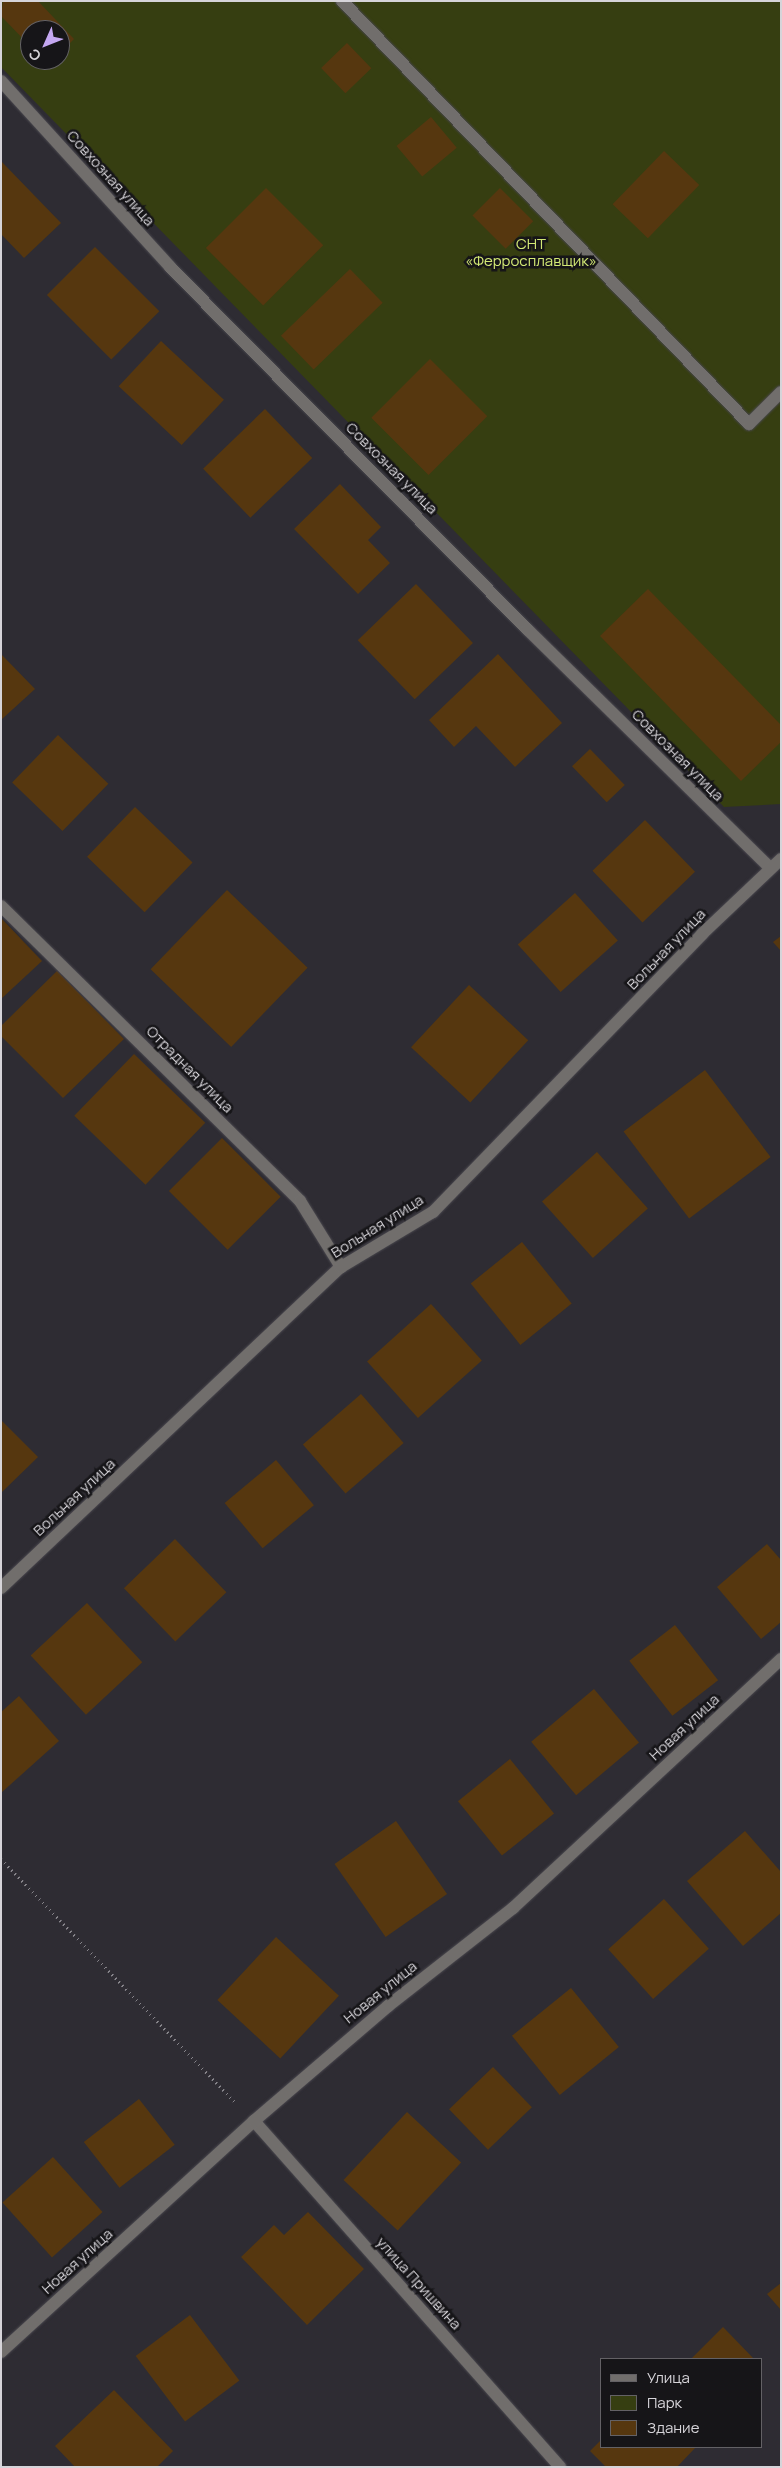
<!DOCTYPE html>
<html>
<head>
<meta charset="utf-8">
<style>
  body { margin:0 }
  #map { position:relative; width:782px; height:2468px; overflow:hidden; background:#2e2c33; font-family:Manrope,sans-serif }
  div>[style] { position:absolute }
  .green>* { inset:0; background:#363e11 }
  .building>* { inset:0; background:#56370f; transform-origin:0 0 }
  .path>* { height:3px; margin-top:-1.5px; transform-origin:0; background:repeating-linear-gradient(90deg,#87858b 0 1px,transparent 0 5px) }
  .roads { filter:drop-shadow(0 0 1px #49474e) drop-shadow(0 0 1px #49474e) }
  .minor>* { height:12px; margin:-6px; padding:0 6px; transform-origin:6px; border-radius:6px; background:#716e6c }
  span { translate:-50% -50%; white-space:nowrap; text-align:center; line-height:1.15; -webkit-text-stroke:5px #161518; paint-order:stroke }
  .street-label { font-size:15px; color:#d6d4d9 }
  .park-label { font-size:15px; color:#d3e975 }
  .frame { position:absolute; inset:0; border:2px solid #d6d4d9; pointer-events:none }
  .legend { position:absolute; left:600px; top:2358px; width:162px; height:90px; box-sizing:border-box; background:#161518; border:1px solid #636165; margin:0; padding:6px 9px; list-style:none; font-size:15px; color:#d6d4d9 }
  .legend li { display:flex; align-items:center; gap:10px; height:25px }
  .legend b { width:25px; border:1px solid #636165 }
  .north { position:absolute; left:20px; top:20px; width:50px; height:50px; box-sizing:border-box; background:#161518; border:1px solid #636165; border-radius:50%; rotate:226deg; font-size:14px; font-weight:700; line-height:20px; text-align:center; color:#d6d4d9 }
  .north::after { content:''; display:block; margin:auto; width:18px; height:22px; background:#c4a7f1; clip-path:polygon(50% 0,100% 100%,50% 72%,0 100%) }
</style>
</head>
<body>
<div id="map">
  <div class="green">
    <div style="clip-path:polygon(evenodd,1px 1px,781px 1px,781px 804px,724px 807px,1px 67px,1px 1px,30px 30px,60px 30px,60px 60px,30px 60px,30px 30px)"></div>
  </div>
  <div class="building">
    <div style="clip-path:polygon(38px 1px,74px 39px,60px 53px,60px 30px,30px 30px,30px 46px,1px 16px,3px 1px)"></div>
    <div style="left:347px;top:43px;width:35px;height:36px;rotate:46deg"></div>
    <div style="left:431px;top:117px;width:40px;height:45px;rotate:50deg"></div>
    <div style="left:664px;top:151px;width:49px;height:74px;rotate:44deg"></div>
    <div style="clip-path:polygon(1px 161px,61px 223px,24px 258px,1px 234px)"></div>
    <div style="left:266px;top:188px;width:81px;height:85px;rotate:45deg"></div>
    <div style="left:500px;top:188px;width:47px;height:39px;rotate:45deg"></div>
    <div style="left:95px;top:247px;width:91px;height:68px;rotate:45deg"></div>
    <div style="left:350px;top:269px;width:47px;height:96px;rotate:46deg"></div>
    <div style="left:161px;top:341px;width:86px;height:62px;rotate:43deg"></div>
    <div style="left:430px;top:359px;width:81px;height:83px;rotate:45deg"></div>
    <div style="left:265px;top:409px;width:68px;height:86px;rotate:46deg"></div>
    <div style="clip-path:polygon(340px 484px,381px 527px,368px 540px,390px 563px,358px 594px,294px 529px)"></div>
    <div style="left:416px;top:584px;width:82px;height:81px;rotate:46deg"></div>
    <div style="clip-path:polygon(648px 589px,781px 725px,781px 742px,741px 781px,600px 636px)"></div>
    <div style="clip-path:polygon(1px 654px,35px 689px,1px 720px)"></div>
    <div style="clip-path:polygon(498px 654px,562px 723px,515px 767px,476px 726px,454px 747px,429px 720px)"></div>
    <div style="left:58px;top:735px;width:70px;height:66px;rotate:44deg"></div>
    <div style="left:590px;top:749px;width:50px;height:25px;rotate:46deg"></div>
    <div style="left:135px;top:807px;width:80px;height:69px;rotate:44deg"></div>
    <div style="left:645px;top:820px;width:72px;height:73px;rotate:46deg"></div>
    <div style="left:227px;top:890px;width:112px;height:110px;rotate:44deg"></div>
    <div style="left:575px;top:893px;width:64px;height:77px;rotate:48deg"></div>
    <div style="clip-path:polygon(1px 918px,42px 961px,1px 999px)"></div>
    <div style="clip-path:polygon(781px 936px,781px 951px,773px 942px)"></div>
    <div style="clip-path:polygon(57px 971px,124px 1039px,63px 1098px,1px 1036px,1px 1026px)"></div>
    <div style="left:469px;top:985px;width:81px;height:85px;rotate:43deg"></div>
    <div style="left:134px;top:1054px;width:99px;height:86px;rotate:44deg"></div>
    <div style="left:705px;top:1070px;width:109px;height:102px;rotate:53deg"></div>
    <div style="left:222px;top:1138px;width:83px;height:75px;rotate:45deg"></div>
    <div style="left:597px;top:1152px;width:76px;height:74px;rotate:48deg"></div>
    <div style="left:522px;top:1242px;width:79px;height:66px;rotate:51deg"></div>
    <div style="left:431px;top:1304px;width:76px;height:86px;rotate:48deg"></div>
    <div style="left:361px;top:1394px;width:65px;height:77px;rotate:49deg"></div>
    <div style="clip-path:polygon(1px 1420px,38px 1457px,1px 1493px)"></div>
    <div style="left:276px;top:1460px;width:59px;height:67px;rotate:50deg"></div>
    <div style="left:175px;top:1539px;width:74px;height:71px;rotate:46deg"></div>
    <div style="clip-path:polygon(767px 1544px,781px 1560px,781px 1622px,761px 1639px,717px 1587px)"></div>
    <div style="left:87px;top:1603px;width:81px;height:77px;rotate:47deg"></div>
    <div style="left:675px;top:1625px;width:70px;height:58px;rotate:52deg"></div>
    <div style="left:594px;top:1689px;width:70px;height:82px;rotate:50deg"></div>
    <div style="clip-path:polygon(19px 1696px,59px 1741px,1px 1793px,1px 1712px)"></div>
    <div style="left:510px;top:1759px;width:70px;height:67px;rotate:51deg"></div>
    <div style="left:396px;top:1821px;width:89px;height:75px;rotate:55deg"></div>
    <div style="clip-path:polygon(745px 1831px,781px 1872px,781px 1913px,743px 1946px,687px 1881px)"></div>
    <div style="left:664px;top:1899px;width:67px;height:75px;rotate:48deg"></div>
    <div style="left:276px;top:1937px;width:86px;height:86px;rotate:43deg"></div>
    <div style="left:571px;top:1988px;width:76px;height:76px;rotate:51deg"></div>
    <div style="left:493px;top:2067px;width:56px;height:61px;rotate:46deg"></div>
    <div style="left:139px;top:2099px;width:58px;height:70px;rotate:52deg"></div>
    <div style="left:407px;top:2112px;width:74px;height:93px;rotate:43deg"></div>
    <div style="left:53px;top:2157px;width:74px;height:68px;rotate:48deg"></div>
    <div style="clip-path:polygon(308px 2212px,364px 2269px,307px 2325px,241px 2257px,274px 2225px,284px 2235px)"></div>
    <div style="clip-path:polygon(781px 2283px,781px 2310px,767px 2294px)"></div>
    <div style="left:190px;top:2315px;width:82px;height:68px;rotate:53deg"></div>
    <div style="clip-path:polygon(723px 2327px,754px 2359px,691px 2359px)"></div>
    <div style="clip-path:polygon(114px 2390px,173px 2451px,157px 2467px,75px 2467px,55px 2446px)"></div>
    <div style="clip-path:polygon(601px 2440px,601px 2447px,696px 2447px,677px 2467px,606px 2467px,590px 2451px)"></div>
  </div>
  <div class="path">
    <div style="left:1px;top:1859px;width:339px;rotate:46.1deg"></div>
  </div>
  <div class="roads">
    <div class="minor">
      <div style="left:342px;top:1px;width:587px;rotate:46.1deg"></div>
      <div style="left:749px;top:424px;width:45px;rotate:-45deg"></div>
      <div style="left:1px;top:81px;width:251px;rotate:47.7deg"></div>
      <div style="left:170px;top:267px;width:510px;rotate:45.4deg"></div>
      <div style="left:528px;top:630px;width:339px;rotate:44.5deg"></div>
      <div style="left:1px;top:906px;width:420px;rotate:44.6deg"></div>
      <div style="left:300px;top:1201px;width:78px;rotate:58.2deg"></div>
      <div style="left:1px;top:1588px;width:468px;rotate:-43.4deg"></div>
      <div style="left:341px;top:1267px;width:107px;rotate:-30.9deg"></div>
      <div style="left:433px;top:1212px;width:387px;rotate:-45.9deg"></div>
      <div style="left:702px;top:934px;width:109px;rotate:-43.5deg"></div>
      <div style="left:254px;top:2121px;width:462px;rotate:48.5deg"></div>
      <div style="left:1px;top:2352px;width:343px;rotate:-42.4deg"></div>
      <div style="left:254px;top:2121px;width:177px;rotate:-40.6deg"></div>
      <div style="left:388px;top:2006px;width:159px;rotate:-38.1deg"></div>
      <div style="left:513px;top:1908px;width:366px;rotate:-42.9deg"></div>
    </div>
  </div>
  <div class="street-label">
    <span style="left:111px;top:178px;rotate:48deg">Совхозная улица</span>
    <span style="left:392px;top:468px;rotate:45deg">Совхозная улица</span>
    <span style="left:678px;top:755px;rotate:45deg">Совхозная улица</span>
    <span style="left:666px;top:949px;rotate:-46deg">Вольная улица</span>
    <span style="left:190px;top:1069px;rotate:45deg">Отрадная улица</span>
    <span style="left:377px;top:1226px;rotate:-32deg">Вольная улица</span>
    <span style="left:74px;top:1497px;rotate:-43deg">Вольная улица</span>
    <span style="left:684px;top:1727px;rotate:-43deg">Новая улица</span>
    <span style="left:380px;top:1992px;rotate:-39deg">Новая улица</span>
    <span style="left:77px;top:2261px;rotate:-42deg">Новая улица</span>
    <span style="left:419px;top:2283px;rotate:48deg">улица Пришвина</span>
  </div>
  <div class="park-label">
    <span style="left:531px;top:252px">СНТ<br>«Ферросплавщик»</span>
  </div>
  <div class="frame"></div>
  <ul class="legend">
  <li><b style="height:6px;background:#716e6c"></b>Улица</li>
  <li><b style="height:14px;background:#363e11"></b>Парк</li>
  <li><b style="height:14px;background:#56370f"></b>Здание</li>
  </ul>
  <div class="north">С</div>
</div>
</body>
</html>
